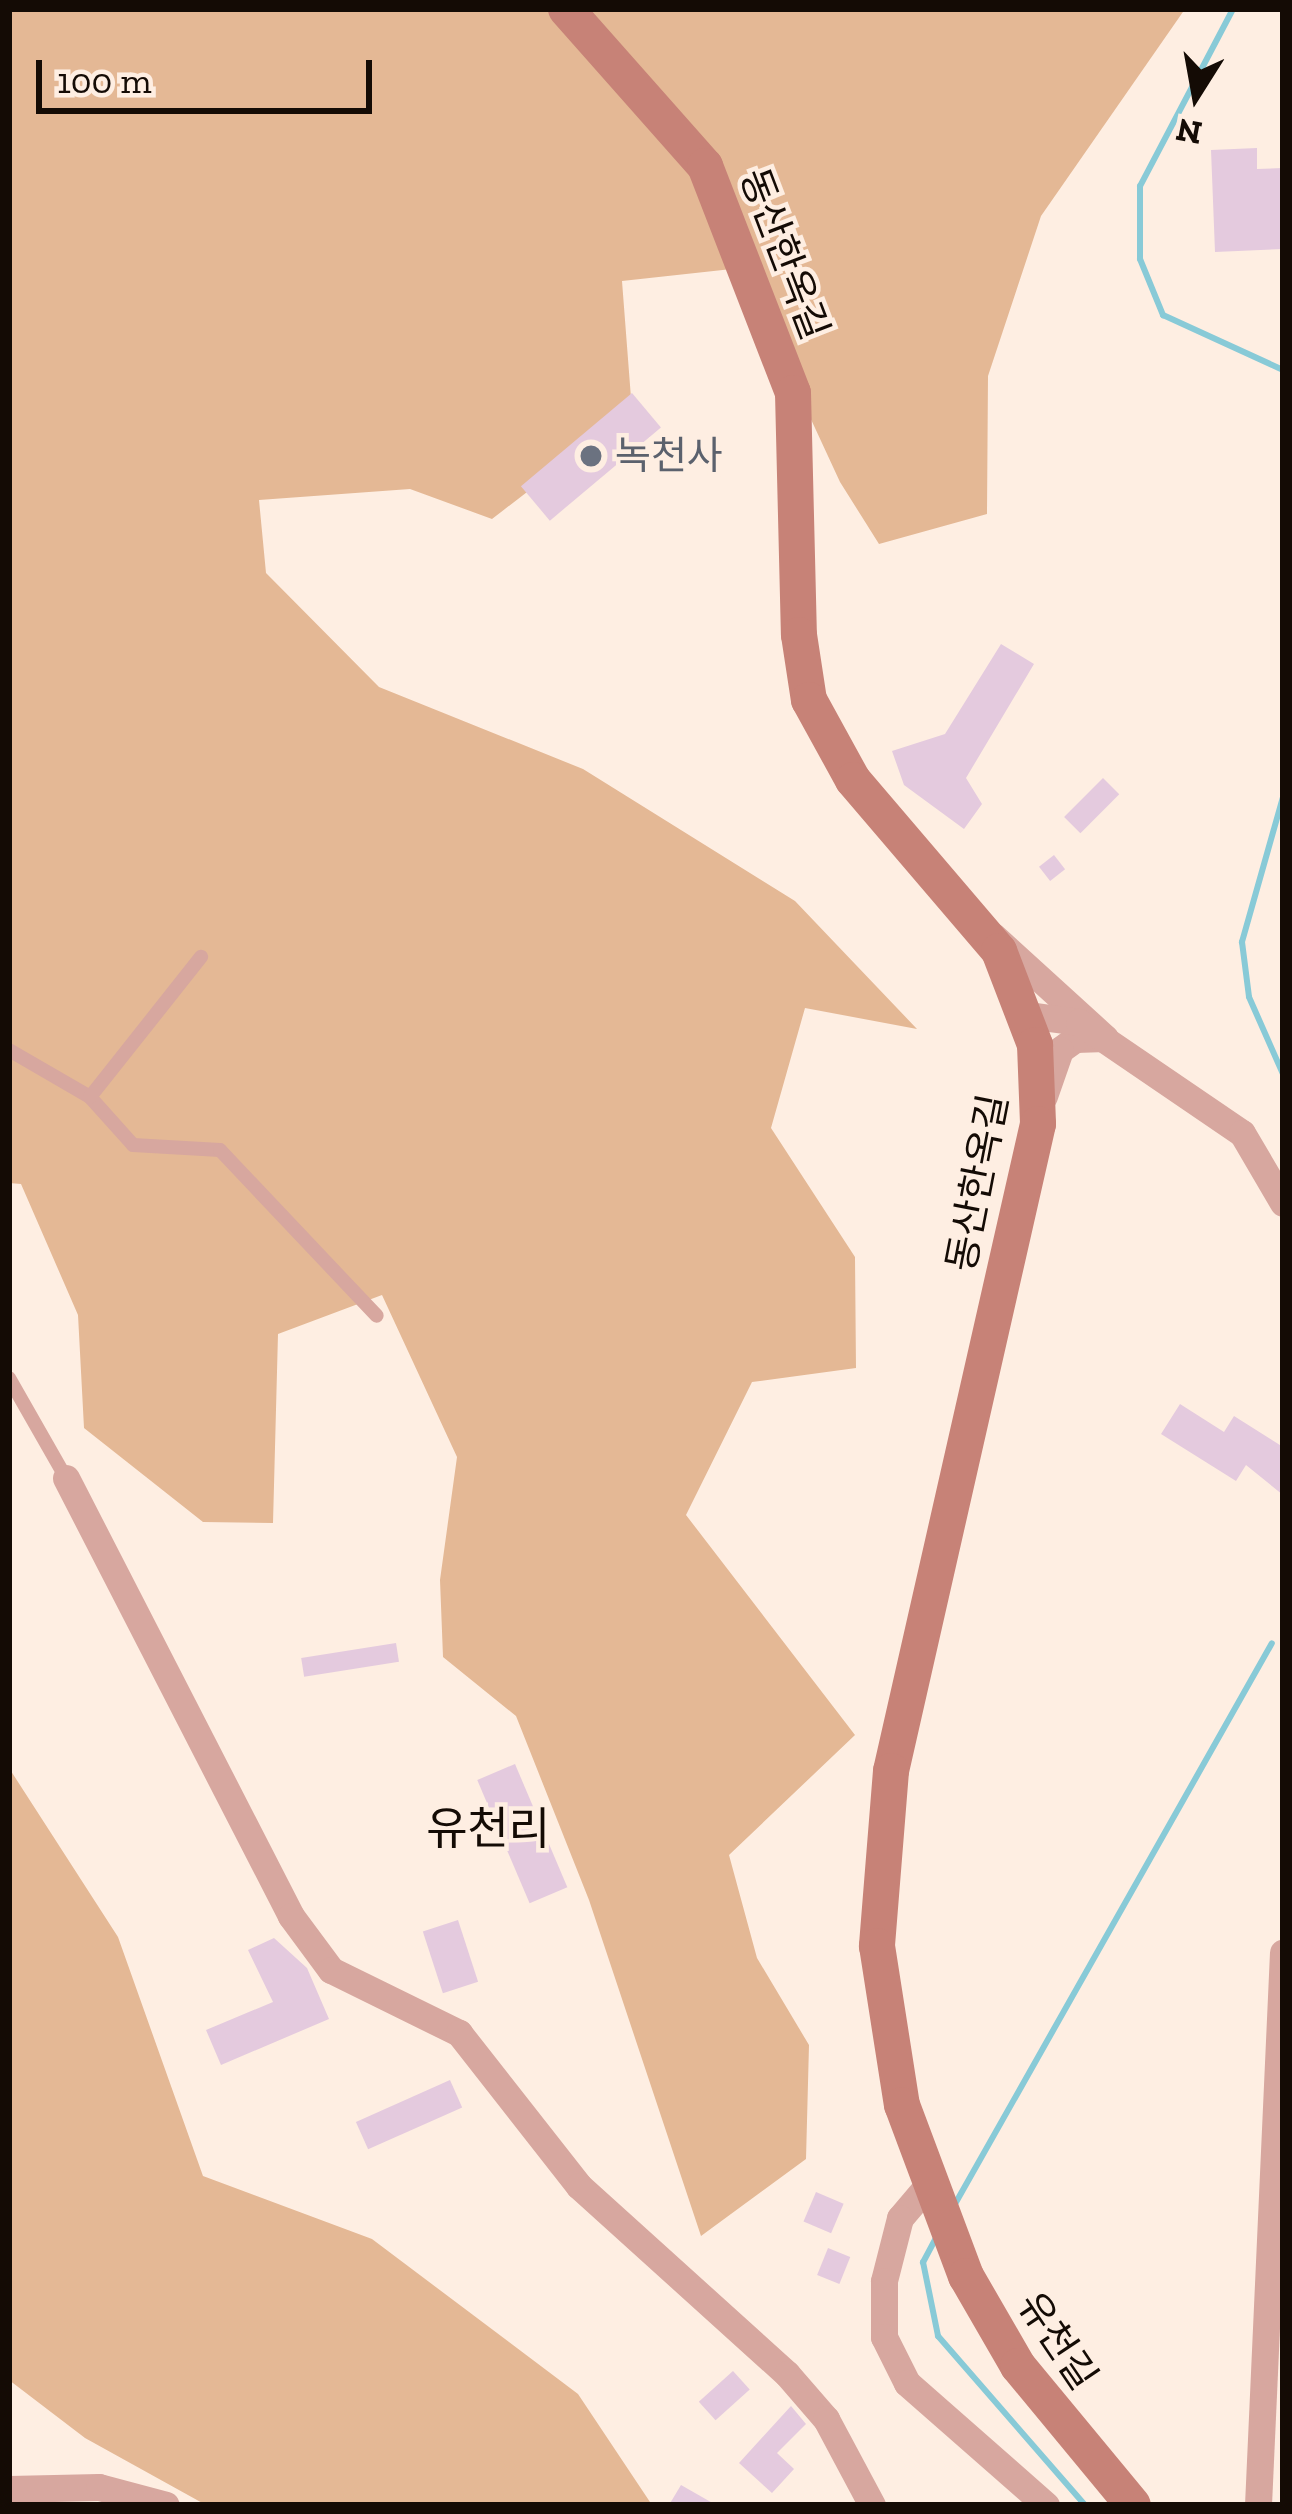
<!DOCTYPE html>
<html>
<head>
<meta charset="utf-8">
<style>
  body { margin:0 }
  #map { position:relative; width:1292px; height:2514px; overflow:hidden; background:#feeee2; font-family:"Zilla Slab","Noto Sans KR",serif }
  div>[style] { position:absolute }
  .forest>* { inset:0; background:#e4b895 }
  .stream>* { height:6px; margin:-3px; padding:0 3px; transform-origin:3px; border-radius:3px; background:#88cad7 }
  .building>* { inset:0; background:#e4cade; transform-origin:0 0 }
  .lane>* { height:14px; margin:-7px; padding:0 7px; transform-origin:7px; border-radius:7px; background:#d7a79f }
  .street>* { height:27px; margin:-13.5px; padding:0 13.5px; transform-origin:13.5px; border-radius:13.5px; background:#d7a79f }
  .secondary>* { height:36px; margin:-18px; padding:0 18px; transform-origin:18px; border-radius:18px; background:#c78277 }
  .dots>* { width:33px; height:33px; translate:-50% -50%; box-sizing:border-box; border:6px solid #feeee2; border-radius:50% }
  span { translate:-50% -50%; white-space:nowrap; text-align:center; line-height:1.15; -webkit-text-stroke:9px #feeee2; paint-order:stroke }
  .street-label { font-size:39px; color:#140b05 }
  .worship-label { font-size:39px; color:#5b616d }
  .left { translate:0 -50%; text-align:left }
  .quarter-label { font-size:45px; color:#140b05 }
  .frame { position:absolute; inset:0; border:12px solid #140b05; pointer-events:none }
  .north { position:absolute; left:1136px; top:36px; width:120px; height:120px; -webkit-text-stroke:9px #feeee2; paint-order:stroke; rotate:191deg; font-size:33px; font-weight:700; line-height:48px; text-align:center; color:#140b05 }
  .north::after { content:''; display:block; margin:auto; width:42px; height:54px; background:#140b05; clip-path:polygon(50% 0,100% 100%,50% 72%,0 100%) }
  .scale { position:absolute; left:36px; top:60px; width:336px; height:54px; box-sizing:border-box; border:6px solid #140b05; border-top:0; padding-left:15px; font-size:36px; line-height:42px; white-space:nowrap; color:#140b05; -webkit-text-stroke:9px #feeee2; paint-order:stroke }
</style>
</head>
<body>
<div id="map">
  <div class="forest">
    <div style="clip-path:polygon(9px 9px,1185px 9px,1041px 216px,988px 376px,987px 514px,879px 544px,840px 482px,741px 268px,622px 281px,632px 411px,492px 519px,410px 489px,259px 500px,266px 573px,379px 687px,583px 769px,795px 901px,917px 1029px,805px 1008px,771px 1128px,855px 1257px,856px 1368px,752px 1382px,686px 1515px,855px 1735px,729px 1855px,757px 1958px,809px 2045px,806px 2159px,701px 2236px,589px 1900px,516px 1716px,443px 1657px,440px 1580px,457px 1457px,382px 1295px,278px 1334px,273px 1523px,203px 1522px,84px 1428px,78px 1315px,21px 1184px,9px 1183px)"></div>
    <div style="clip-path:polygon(9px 1768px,118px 1937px,203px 2176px,372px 2239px,578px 2394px,652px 2505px,206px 2505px,85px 2438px,9px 2380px)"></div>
  </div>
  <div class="stream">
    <div style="left:1233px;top:9px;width:200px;rotate:117.7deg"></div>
    <div style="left:1140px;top:186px;width:73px;rotate:90deg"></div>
    <div style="left:1140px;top:259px;width:61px;rotate:67.7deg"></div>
    <div style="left:1163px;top:315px;width:132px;rotate:24.6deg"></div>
    <div style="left:1283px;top:797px;width:151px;rotate:105.8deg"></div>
    <div style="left:1242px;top:942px;width:55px;rotate:82.7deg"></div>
    <div style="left:1249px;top:997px;width:84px;rotate:66.2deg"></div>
    <div style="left:955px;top:2204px;width:644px;rotate:-60.53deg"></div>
    <div style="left:937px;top:2236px;width:30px;rotate:118deg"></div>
    <div style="left:923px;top:2262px;width:76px;rotate:78.5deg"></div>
    <div style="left:938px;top:2336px;width:224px;rotate:49deg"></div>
  </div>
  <div class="building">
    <div style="clip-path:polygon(1257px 148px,1257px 169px,1283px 168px,1283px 249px,1215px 252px,1211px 150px)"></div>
    <div style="left:632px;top:393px;width:45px;height:145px;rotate:50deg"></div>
    <div style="clip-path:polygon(1001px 644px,1034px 664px,966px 778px,982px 804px,964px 829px,904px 785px,892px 751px,945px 734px)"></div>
    <div style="left:1103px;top:778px;width:23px;height:55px;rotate:45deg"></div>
    <div style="left:1054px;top:855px;width:18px;height:19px;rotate:52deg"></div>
    <div style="clip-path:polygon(1180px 1404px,1224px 1432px,1234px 1416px,1283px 1447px,1283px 1495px,1246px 1465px,1236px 1481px,1161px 1434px)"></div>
    <div style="left:396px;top:1643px;width:19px;height:96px;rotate:81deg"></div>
    <div style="left:515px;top:1764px;width:134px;height:41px;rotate:67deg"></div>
    <div style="left:458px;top:1920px;width:65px;height:37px;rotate:72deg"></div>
    <div style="clip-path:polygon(274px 1938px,307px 1968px,329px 2019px,221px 2065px,206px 2030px,273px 2002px,248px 1950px)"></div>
    <div style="left:450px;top:2080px;width:30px;height:103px;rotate:66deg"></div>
    <div style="left:816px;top:2192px;width:30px;height:32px;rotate:23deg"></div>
    <div style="left:828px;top:2248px;width:24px;height:29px;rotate:22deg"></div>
    <div style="left:733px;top:2371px;width:25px;height:46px;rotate:48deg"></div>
    <div style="clip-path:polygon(791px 2406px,806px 2424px,777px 2453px,794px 2469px,772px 2493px,739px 2463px)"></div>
    <div style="clip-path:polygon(681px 2485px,716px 2505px,669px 2505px)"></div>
  </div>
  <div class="lane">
    <div style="left:9px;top:1050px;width:94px;rotate:30.1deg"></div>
    <div style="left:90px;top:1097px;width:64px;rotate:48.1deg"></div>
    <div style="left:133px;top:1145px;width:87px;rotate:3.3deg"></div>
    <div style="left:220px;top:1150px;width:228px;rotate:46.6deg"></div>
    <div style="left:90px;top:1097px;width:179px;rotate:-51.6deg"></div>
    <div style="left:9px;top:1378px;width:115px;rotate:60.3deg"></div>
  </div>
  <div class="street">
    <div style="left:993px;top:936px;width:151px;rotate:42.3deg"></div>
    <div style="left:1105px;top:1038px;width:30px;rotate:178deg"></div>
    <div style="left:1075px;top:1039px;width:19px;rotate:144deg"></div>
    <div style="left:1060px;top:1050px;width:49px;rotate:109.2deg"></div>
    <div style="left:1027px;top:1015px;width:52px;rotate:7.7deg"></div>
    <div style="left:1079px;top:1022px;width:197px;rotate:34.3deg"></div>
    <div style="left:1242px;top:1133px;width:81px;rotate:59.6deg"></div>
    <div style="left:66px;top:1478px;width:492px;rotate:62.8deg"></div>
    <div style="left:291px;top:1916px;width:67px;rotate:53.5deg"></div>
    <div style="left:331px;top:1970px;width:143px;rotate:26.2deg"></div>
    <div style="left:459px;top:2033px;width:194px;rotate:51.9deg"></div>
    <div style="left:579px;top:2186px;width:280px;rotate:42.1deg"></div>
    <div style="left:787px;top:2374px;width:60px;rotate:49.1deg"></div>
    <div style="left:826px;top:2419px;width:98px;rotate:61.9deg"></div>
    <div style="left:928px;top:2185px;width:43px;rotate:130.3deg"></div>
    <div style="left:900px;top:2218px;width:65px;rotate:104.3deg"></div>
    <div style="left:884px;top:2281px;width:56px;rotate:90deg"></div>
    <div style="left:884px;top:2337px;width:51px;rotate:63.4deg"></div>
    <div style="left:907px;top:2383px;width:185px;rotate:41.3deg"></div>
    <div style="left:9px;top:2489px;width:90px;rotate:-1.3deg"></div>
    <div style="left:99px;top:2487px;width:69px;rotate:15deg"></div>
    <div style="left:1258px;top:2505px;width:553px;rotate:-87.41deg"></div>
  </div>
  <div class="secondary">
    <div style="left:566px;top:9px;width:210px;rotate:48.5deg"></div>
    <div style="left:705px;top:166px;width:243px;rotate:68.8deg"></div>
    <div style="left:793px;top:393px;width:242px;rotate:88.6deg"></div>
    <div style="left:799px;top:635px;width:66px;rotate:81.3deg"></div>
    <div style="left:809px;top:700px;width:91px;rotate:61.2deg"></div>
    <div style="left:853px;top:780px;width:225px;rotate:49.5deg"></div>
    <div style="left:999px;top:951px;width:101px;rotate:69deg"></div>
    <div style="left:1035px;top:1045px;width:79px;rotate:87.8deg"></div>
    <div style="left:1038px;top:1124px;width:663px;rotate:102.8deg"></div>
    <div style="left:891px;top:1771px;width:176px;rotate:94.6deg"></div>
    <div style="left:877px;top:1946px;width:161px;rotate:81.1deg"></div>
    <div style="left:902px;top:2105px;width:183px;rotate:69.5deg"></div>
    <div style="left:966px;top:2276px;width:104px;rotate:60deg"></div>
    <div style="left:1018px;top:2366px;width:180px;rotate:50.4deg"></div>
  </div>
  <div class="dots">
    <div style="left:591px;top:456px;background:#6b7280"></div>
  </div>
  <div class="street-label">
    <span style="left:784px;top:254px;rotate:69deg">동산한옥길</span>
    <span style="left:978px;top:1183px;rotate:-79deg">동산한옥길</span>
    <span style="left:1057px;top:2341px;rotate:56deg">유천길</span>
  </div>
  <div class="worship-label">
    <span class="left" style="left:615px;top:456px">녹천사</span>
  </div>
  <div class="quarter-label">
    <span style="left:488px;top:1830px">유천리</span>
  </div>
  <div class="frame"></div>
  <div class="north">N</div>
  <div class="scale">100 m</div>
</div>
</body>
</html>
